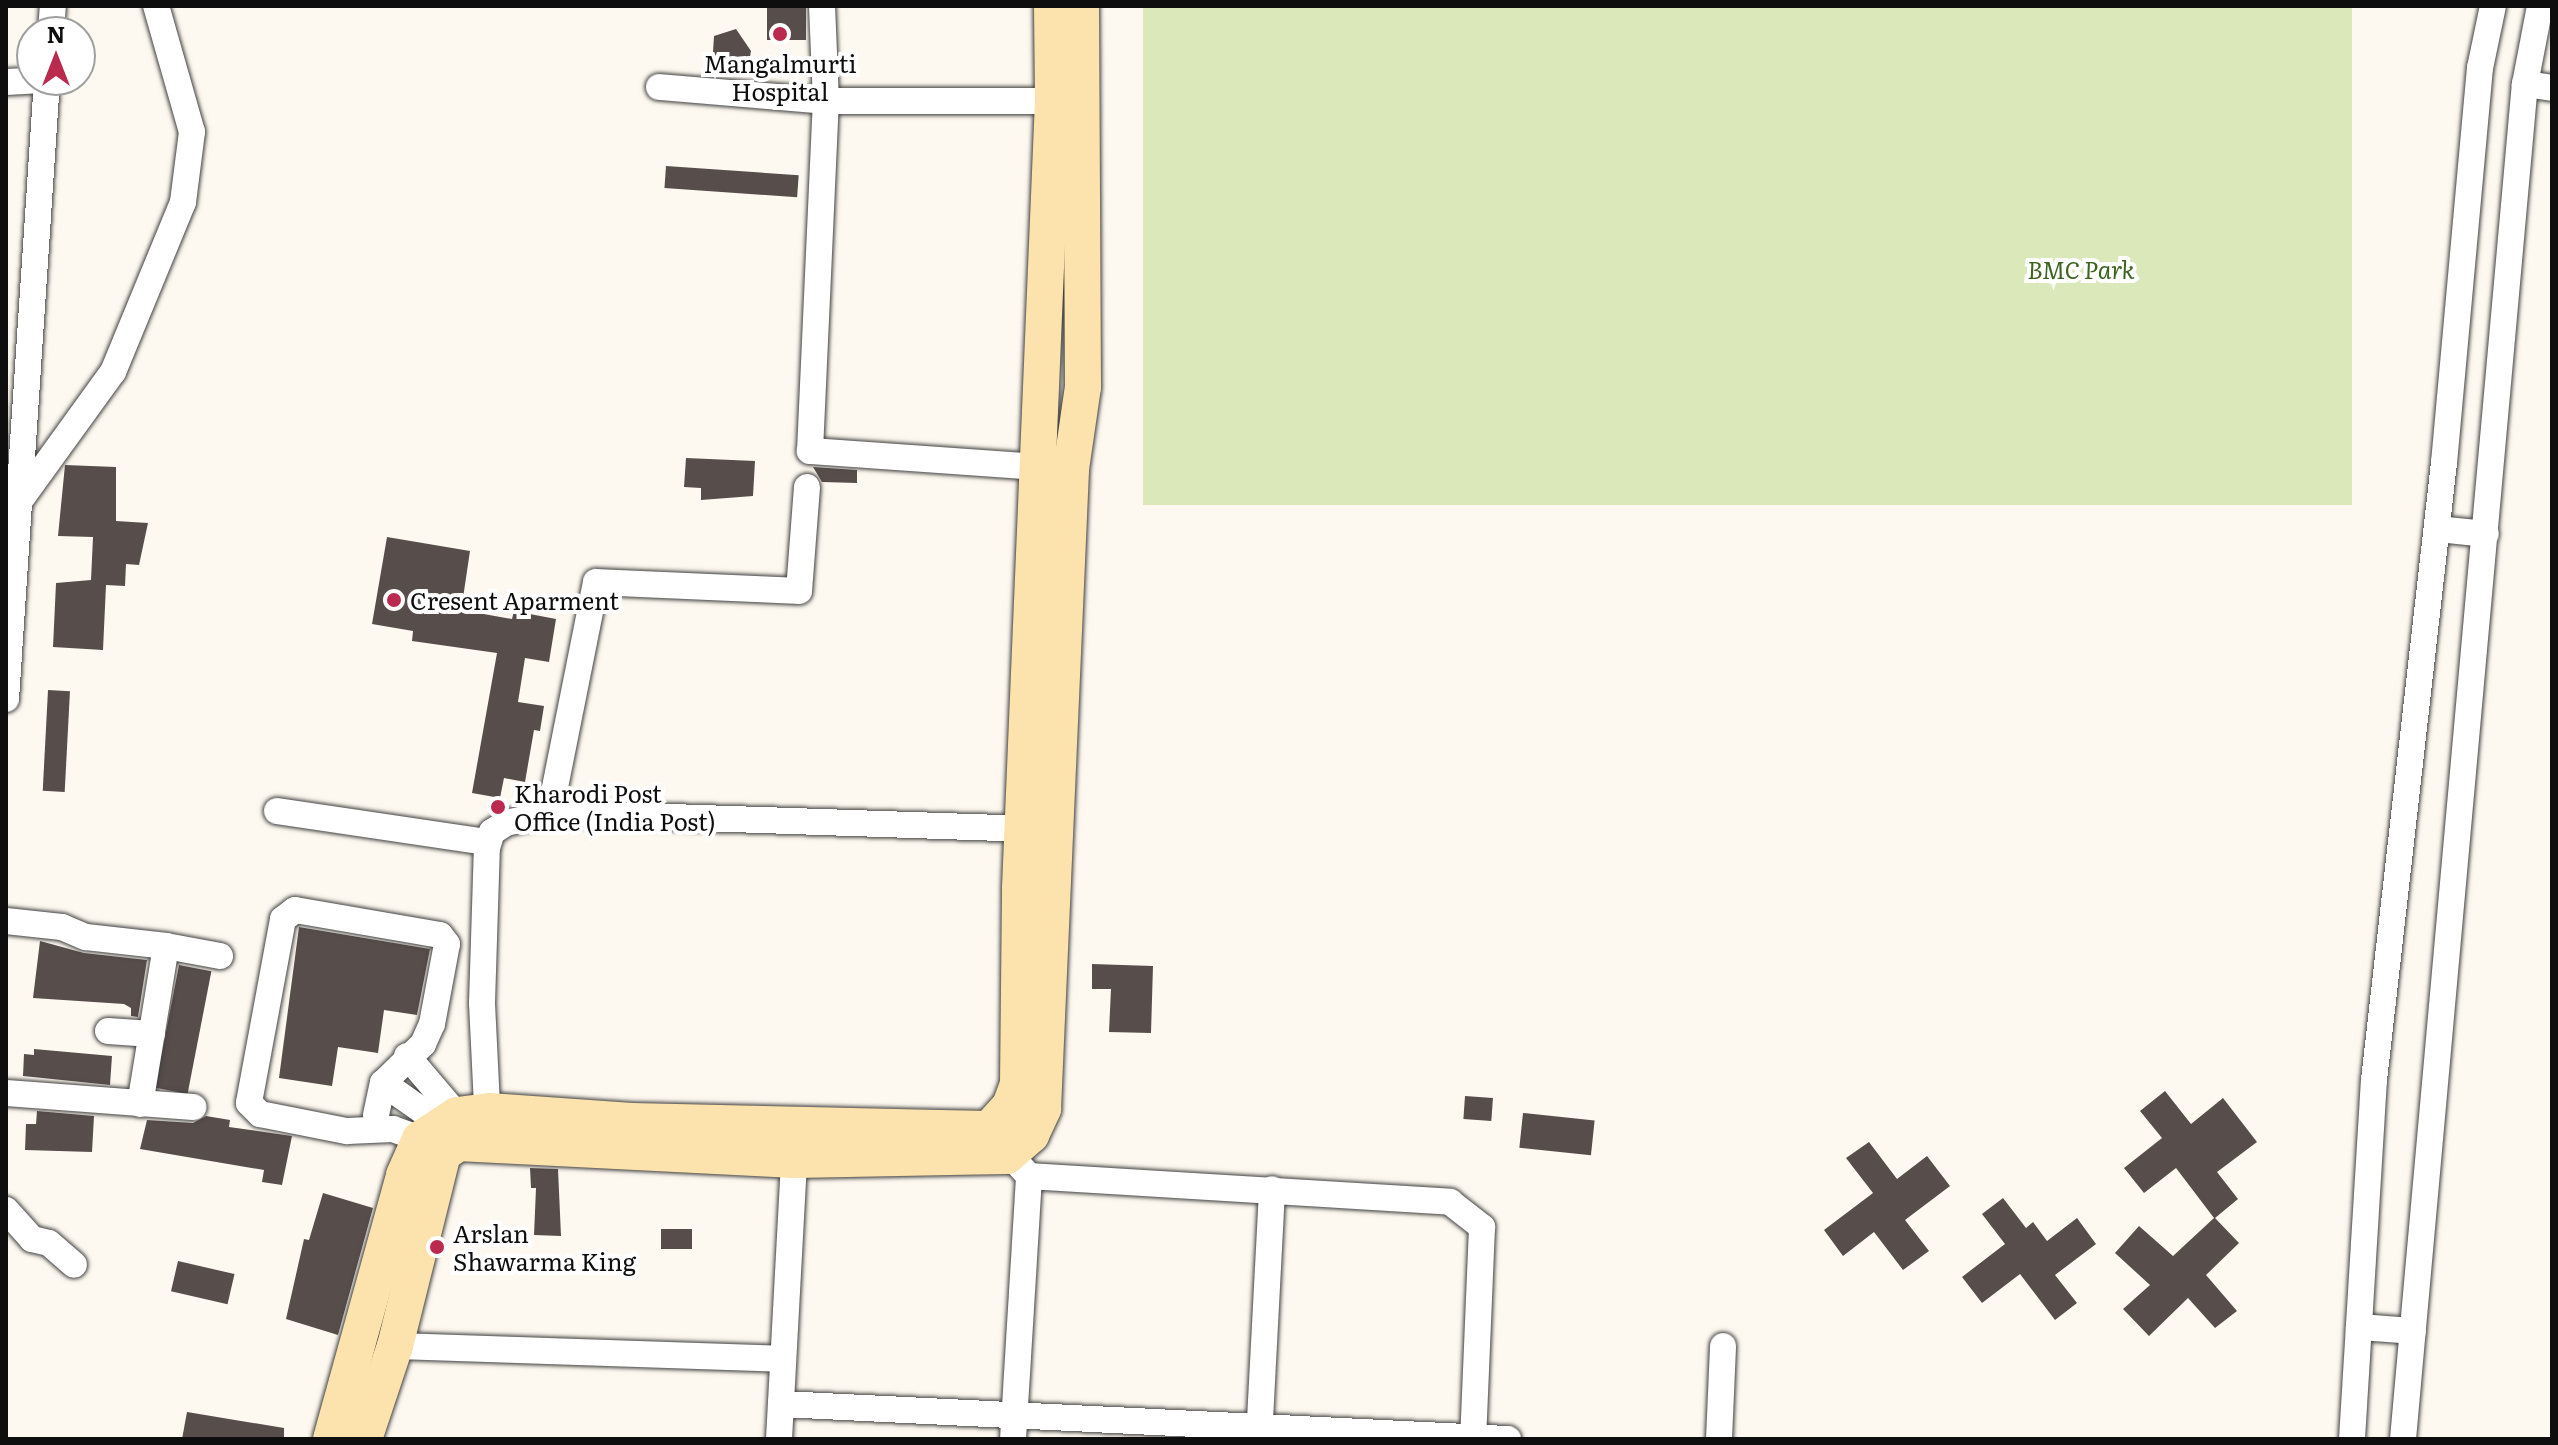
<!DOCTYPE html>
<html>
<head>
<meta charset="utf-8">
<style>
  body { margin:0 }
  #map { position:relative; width:2558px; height:1445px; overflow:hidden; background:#fef9f0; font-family:Literata,serif }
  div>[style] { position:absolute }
  .green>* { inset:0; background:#dbe8ba; transform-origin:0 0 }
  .building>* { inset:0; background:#574d4b; transform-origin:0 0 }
  .roads { filter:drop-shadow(0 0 2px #414141) drop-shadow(0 0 2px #414141) }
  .street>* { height:26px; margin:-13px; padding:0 13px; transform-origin:13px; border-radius:13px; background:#fff }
  .secondary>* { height:36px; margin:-18px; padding:0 18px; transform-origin:18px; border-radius:18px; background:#fce3ad }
  .dots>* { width:22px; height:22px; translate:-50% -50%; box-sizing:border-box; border:4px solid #fff; border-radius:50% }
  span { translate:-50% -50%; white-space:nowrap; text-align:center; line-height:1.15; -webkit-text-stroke:8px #fff; paint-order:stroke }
  .poi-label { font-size:24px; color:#0e0e0e }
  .left { translate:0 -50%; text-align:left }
  .park-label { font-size:24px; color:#3c6420; font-style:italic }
  .frame { position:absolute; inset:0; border:8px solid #0e0e0e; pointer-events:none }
  .north { position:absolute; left:16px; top:16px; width:80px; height:80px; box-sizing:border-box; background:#fff; border:2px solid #9f9f9f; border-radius:50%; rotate:0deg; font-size:22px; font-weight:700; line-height:32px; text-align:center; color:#0e0e0e }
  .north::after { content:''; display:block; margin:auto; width:28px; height:36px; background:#ba2a4f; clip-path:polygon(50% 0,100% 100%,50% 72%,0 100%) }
</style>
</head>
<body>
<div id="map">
  <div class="green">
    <div style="left:1143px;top:6px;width:1209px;height:499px"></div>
  </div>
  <div class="building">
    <div style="left:767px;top:6px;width:39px;height:34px"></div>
    <div style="clip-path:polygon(736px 29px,751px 51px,748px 68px,712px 67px,714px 36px)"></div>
    <div style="left:666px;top:166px;width:133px;height:22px;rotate:4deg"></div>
    <div style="clip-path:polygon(686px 458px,755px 461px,753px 496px,701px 500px,701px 488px,684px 487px)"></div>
    <div style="clip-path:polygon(65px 465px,116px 467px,116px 521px,148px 523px,139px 565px,126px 564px,125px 586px,106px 585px,103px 650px,53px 647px,56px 583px,91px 580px,93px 537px,58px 536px)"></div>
    <div style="clip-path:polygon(813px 467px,857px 470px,857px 483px,822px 482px)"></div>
    <div style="clip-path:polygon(387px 537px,470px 551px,463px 598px,469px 599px,467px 611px,512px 619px,514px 611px,556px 619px,549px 662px,525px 658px,518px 702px,544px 706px,540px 731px,534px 730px,525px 782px,504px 778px,500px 798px,472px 793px,497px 653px,412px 641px,413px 631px,372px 624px)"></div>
    <div style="left:48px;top:690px;width:22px;height:101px;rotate:3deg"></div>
    <div style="clip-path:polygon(299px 927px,430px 949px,417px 1015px,384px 1010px,378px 1053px,338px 1047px,332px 1086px,279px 1078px)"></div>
    <div style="clip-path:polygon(40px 941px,84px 953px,147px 960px,138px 1017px,131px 1016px,131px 1008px,124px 1004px,33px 998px)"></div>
    <div style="clip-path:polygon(1092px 964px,1153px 966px,1151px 1033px,1109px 1032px,1111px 989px,1092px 989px)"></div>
    <div style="left:179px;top:965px;width:33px;height:125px;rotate:11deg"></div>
    <div style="clip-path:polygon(34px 1049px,112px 1056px,110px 1085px,23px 1076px,24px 1054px,34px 1055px)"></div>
    <div style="clip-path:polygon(2165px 1091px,2191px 1124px,2223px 1098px,2257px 1142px,2217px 1172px,2238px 1199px,2215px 1218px,2239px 1243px,2206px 1275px,2237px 1311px,2215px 1328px,2188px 1298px,2149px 1336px,2123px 1309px,2150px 1285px,2115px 1253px,2139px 1226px,2173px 1256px,2214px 1218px,2176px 1168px,2144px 1193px,2124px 1168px,2162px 1138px,2140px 1111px)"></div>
    <div style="left:1465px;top:1096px;width:28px;height:23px;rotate:4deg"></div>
    <div style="clip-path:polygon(37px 1111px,94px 1116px,92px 1152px,25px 1150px,26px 1124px,36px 1124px)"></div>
    <div style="left:1523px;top:1113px;width:72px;height:35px;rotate:6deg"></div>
    <div style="clip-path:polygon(206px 1116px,230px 1120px,229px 1127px,292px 1136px,282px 1185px,262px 1182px,264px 1170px,140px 1149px,147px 1120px,193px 1123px)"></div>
    <div style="clip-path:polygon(1869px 1142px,1897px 1179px,1927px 1156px,1950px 1186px,1905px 1220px,1929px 1251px,1903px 1270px,1874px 1232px,1843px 1256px,1824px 1230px,1873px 1193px,1846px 1158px)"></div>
    <div style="clip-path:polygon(530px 1168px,558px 1169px,561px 1236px,534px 1235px,536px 1188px,531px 1188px)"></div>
    <div style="clip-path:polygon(323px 1193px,373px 1208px,338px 1335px,286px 1319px,304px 1239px,309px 1240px)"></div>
    <div style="clip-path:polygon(2003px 1198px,2026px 1228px,2033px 1222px,2047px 1241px,2077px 1218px,2096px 1244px,2055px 1275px,2077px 1303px,2055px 1320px,2020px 1274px,1982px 1303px,1962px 1277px,2005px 1244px,1982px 1214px)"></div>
    <div style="left:661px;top:1229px;width:31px;height:20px"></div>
    <div style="left:178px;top:1261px;width:58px;height:31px;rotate:13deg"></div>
    <div style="clip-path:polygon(187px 1412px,284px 1428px,284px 1439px,182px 1439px)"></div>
  </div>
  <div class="roads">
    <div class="street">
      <div style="left:51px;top:32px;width:26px;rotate:-86deg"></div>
      <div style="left:6px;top:82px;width:36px;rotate:-3deg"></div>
      <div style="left:2525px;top:84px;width:27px;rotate:8deg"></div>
      <div style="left:659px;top:87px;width:168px;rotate:4.8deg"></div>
      <div style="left:826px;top:101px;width:95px;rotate:-92.4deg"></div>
      <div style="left:1054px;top:468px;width:245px;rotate:-176deg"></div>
      <div style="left:810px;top:451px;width:350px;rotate:-87.4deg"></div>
      <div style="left:826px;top:101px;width:243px"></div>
      <div style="left:807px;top:487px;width:104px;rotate:94.4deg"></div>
      <div style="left:799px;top:591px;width:203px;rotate:-177.5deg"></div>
      <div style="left:596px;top:582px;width:236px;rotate:101.3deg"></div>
      <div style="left:550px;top:813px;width:489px;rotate:1.9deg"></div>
      <div style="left:18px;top:503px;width:162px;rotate:-54.1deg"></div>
      <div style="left:113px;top:372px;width:184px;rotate:-67.6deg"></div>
      <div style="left:183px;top:202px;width:71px;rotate:-82.7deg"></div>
      <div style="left:192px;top:132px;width:131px;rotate:-105.9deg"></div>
      <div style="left:2437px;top:529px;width:49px;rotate:5.8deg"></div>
      <div style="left:6px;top:699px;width:620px;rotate:-86.21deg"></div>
      <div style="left:277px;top:811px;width:213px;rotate:8.4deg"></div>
      <div style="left:6px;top:921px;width:56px;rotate:6.1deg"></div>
      <div style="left:62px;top:927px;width:26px;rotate:23deg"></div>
      <div style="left:86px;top:937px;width:81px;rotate:6.4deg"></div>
      <div style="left:166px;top:946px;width:160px;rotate:99.3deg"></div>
      <div style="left:166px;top:946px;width:55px;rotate:10.5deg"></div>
      <div style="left:108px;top:1031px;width:44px;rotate:3.9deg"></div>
      <div style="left:407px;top:1056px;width:77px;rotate:49.7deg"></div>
      <div style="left:383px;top:1083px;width:70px;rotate:35.1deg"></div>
      <div style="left:6px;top:1093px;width:188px;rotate:4.3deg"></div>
      <div style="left:376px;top:1115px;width:33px;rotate:-78deg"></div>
      <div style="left:383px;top:1083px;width:56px;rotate:-44.3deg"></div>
      <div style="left:423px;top:1044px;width:22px;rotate:-66deg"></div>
      <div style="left:432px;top:1024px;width:81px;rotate:-79.4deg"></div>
      <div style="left:447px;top:944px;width:11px;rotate:-128deg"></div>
      <div style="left:440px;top:935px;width:147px;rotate:-170.2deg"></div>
      <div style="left:295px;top:910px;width:15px;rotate:143deg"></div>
      <div style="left:283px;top:919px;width:187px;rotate:100.5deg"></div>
      <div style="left:249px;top:1103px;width:16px;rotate:45deg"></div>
      <div style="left:260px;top:1114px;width:89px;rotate:11.1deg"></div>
      <div style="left:347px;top:1131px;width:46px;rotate:-2.5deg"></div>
      <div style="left:393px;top:1129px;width:29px;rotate:20deg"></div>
      <div style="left:488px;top:1126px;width:123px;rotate:-92.8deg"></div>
      <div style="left:482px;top:1003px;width:155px;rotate:-88.2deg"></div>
      <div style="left:487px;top:848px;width:17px;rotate:-73deg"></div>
      <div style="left:492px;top:832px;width:17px;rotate:-33deg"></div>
      <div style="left:506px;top:823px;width:45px;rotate:-12.8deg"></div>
      <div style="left:998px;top:1142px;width:46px;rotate:47.6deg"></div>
      <div style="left:1029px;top:1176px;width:422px;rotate:3.5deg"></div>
      <div style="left:1450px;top:1202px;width:41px;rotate:38deg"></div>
      <div style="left:1482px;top:1227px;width:212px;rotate:92.4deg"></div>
      <div style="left:6px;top:1210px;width:39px;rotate:48deg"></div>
      <div style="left:32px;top:1239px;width:17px;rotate:13deg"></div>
      <div style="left:49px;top:1243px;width:33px;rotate:41deg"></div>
      <div style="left:2359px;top:1327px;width:54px;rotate:4.2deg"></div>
      <div style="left:395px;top:1346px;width:388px;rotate:1.9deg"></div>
      <div style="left:781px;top:1404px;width:728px;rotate:2.76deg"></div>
      <div style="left:779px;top:1439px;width:296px;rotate:-86.9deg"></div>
      <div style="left:1013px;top:1439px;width:263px;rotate:-86.5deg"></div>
      <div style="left:1259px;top:1439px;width:250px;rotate:-87deg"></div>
      <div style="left:1719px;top:1439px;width:93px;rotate:-87.5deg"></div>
      <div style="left:2352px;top:1439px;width:360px;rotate:-86.5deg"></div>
      <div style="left:2374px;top:1080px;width:621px;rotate:-83.53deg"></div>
      <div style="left:2444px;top:463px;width:397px;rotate:-84.8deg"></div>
      <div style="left:2480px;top:68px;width:63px;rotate:-78.2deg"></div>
      <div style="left:2403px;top:1439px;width:1360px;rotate:-84.86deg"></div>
      <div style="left:2525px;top:84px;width:79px;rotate:-79.1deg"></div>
    </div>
    <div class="secondary">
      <div style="left:331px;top:1439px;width:274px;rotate:-74.5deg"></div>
      <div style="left:404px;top:1175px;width:39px;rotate:-66deg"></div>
      <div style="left:420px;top:1139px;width:44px;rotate:-33deg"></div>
      <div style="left:457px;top:1115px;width:32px;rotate:-7deg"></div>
      <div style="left:489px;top:1111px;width:143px;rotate:4deg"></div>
      <div style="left:632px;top:1121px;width:357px;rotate:1.3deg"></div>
      <div style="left:989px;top:1129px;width:31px;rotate:-48deg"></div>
      <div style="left:1010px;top:1106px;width:23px;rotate:-70deg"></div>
      <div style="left:1018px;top:1084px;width:196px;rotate:-89.4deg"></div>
      <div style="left:1020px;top:888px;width:789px;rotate:-87.6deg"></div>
      <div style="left:1053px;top:100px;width:94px;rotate:-90.6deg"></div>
      <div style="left:364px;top:1439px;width:98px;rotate:-71.6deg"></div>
      <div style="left:395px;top:1346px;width:198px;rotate:-76deg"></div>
      <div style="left:443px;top:1154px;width:19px;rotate:-36deg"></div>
      <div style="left:458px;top:1143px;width:337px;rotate:2.9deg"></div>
      <div style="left:795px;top:1160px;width:212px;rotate:-1.1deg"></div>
      <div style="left:1007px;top:1156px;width:32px;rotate:-41deg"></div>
      <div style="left:1031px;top:1135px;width:29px;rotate:-65deg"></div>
      <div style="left:1043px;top:1109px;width:641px;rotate:-87.49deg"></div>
      <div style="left:1071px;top:469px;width:83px;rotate:-81.7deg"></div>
      <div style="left:1083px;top:387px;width:381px;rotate:-90.3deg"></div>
    </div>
  </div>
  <div class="dots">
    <div style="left:780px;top:34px;background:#ba2a4f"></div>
    <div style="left:394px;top:600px;background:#ba2a4f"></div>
    <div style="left:498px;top:807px;background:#ba2a4f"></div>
    <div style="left:437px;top:1247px;background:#ba2a4f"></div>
  </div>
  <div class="poi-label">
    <span style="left:780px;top:77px">Mangalmurti<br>Hospital</span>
    <span class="left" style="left:410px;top:600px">Cresent Aparment</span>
    <span class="left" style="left:514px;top:807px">Kharodi Post<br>Office (India Post)</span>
    <span class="left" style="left:453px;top:1247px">Arslan<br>Shawarma King</span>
  </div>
  <div class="park-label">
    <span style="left:2081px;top:269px">BMC Park</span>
  </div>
  <div class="frame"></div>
  <div class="north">N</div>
</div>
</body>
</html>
